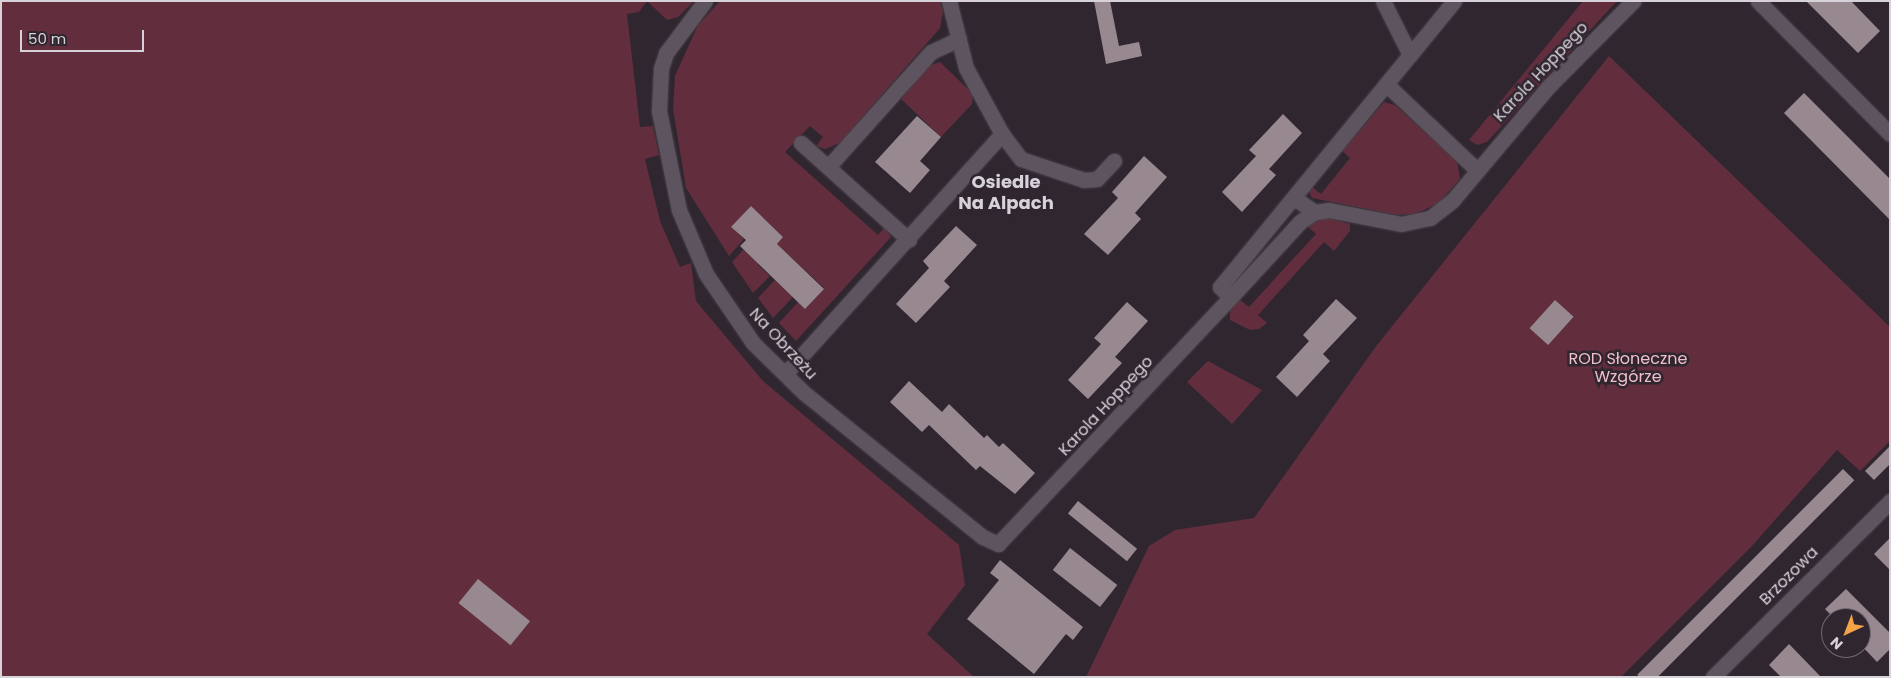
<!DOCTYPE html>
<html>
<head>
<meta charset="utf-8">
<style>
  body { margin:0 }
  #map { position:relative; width:1891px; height:678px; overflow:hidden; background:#2f2630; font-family:Poppins,sans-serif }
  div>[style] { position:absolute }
  .green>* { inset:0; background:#622e3d }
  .building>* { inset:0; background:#988991; transform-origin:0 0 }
  .roads { filter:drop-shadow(0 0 1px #49424a) drop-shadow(0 0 1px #49424a) }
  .minor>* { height:15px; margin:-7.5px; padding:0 7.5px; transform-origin:7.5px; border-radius:7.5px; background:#5d545f }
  span { translate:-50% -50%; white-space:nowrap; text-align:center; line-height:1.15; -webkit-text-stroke:5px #2f2630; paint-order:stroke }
  .street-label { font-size:16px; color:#d7d2d9 }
  .park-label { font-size:16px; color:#f1beca }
  .neighbourhood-label { font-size:18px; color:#d7d2d9; font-weight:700 }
  .frame { position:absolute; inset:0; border:2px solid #d7d2d9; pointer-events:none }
  .north { position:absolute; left:1821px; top:608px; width:50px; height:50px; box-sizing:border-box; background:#2f2630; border:1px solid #726b74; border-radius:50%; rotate:223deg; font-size:14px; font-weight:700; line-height:20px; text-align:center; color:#d7d2d9 }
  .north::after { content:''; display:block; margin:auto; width:18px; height:22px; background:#f4a444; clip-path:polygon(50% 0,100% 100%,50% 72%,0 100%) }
  .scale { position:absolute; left:20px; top:30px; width:124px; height:22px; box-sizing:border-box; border:2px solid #d7d2d9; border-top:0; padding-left:6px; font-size:15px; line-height:18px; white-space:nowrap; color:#d7d2d9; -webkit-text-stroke:4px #2f2630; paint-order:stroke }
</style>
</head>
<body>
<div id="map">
  <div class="green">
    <div style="clip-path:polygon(1px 1px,694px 1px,678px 17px,667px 20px,647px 1px,639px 12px,627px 14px,640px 127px,653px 126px,659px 155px,645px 159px,660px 221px,680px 267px,691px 263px,696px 301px,763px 381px,959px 545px,965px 585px,927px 634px,974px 677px,1px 677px)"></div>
    <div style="clip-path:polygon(720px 1px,940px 1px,943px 12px,940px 28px,840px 143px,825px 149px,816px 146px,823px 137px,810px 126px,785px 152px,878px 235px,885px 227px,891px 237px,796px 341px,779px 323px,798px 302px,805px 309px,824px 288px,777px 244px,783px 237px,751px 206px,732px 227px,744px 239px,729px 256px,686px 188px,673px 109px,675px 76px,698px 25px)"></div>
    <div style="clip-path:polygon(1583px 1px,1617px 1px,1487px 142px,1477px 145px,1469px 140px)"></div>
    <div style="clip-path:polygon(1609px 56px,1890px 327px,1890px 441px,1860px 471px,1837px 450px,1751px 547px,1621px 677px,1086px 677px,1149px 546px,1175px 530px,1254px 518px,1377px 345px)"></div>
    <div style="clip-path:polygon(940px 62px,973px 94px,972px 104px,941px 137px,901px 99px,928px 66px)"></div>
    <div style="clip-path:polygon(1384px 102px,1395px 105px,1457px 161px,1460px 179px,1439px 203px,1415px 214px,1397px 215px,1312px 198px,1309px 192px,1312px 187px,1321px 194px,1350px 158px,1342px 151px)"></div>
    <div style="clip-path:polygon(1325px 217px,1350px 224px,1350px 231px,1334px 251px,1324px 242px,1258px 315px,1267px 323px,1259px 329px,1250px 330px,1230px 320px,1230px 310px,1239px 299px,1249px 307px,1316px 234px,1307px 226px)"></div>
    <div style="clip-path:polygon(744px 249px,764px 258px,758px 265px,770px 276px,753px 293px,732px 262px)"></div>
    <div style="clip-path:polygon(775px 280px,793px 297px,773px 318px,758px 298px)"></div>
    <div style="clip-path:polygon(1208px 361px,1262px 390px,1232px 424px,1187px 382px)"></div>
  </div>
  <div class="building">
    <div style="clip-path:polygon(1094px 1px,1110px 1px,1119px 46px,1139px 42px,1142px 56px,1106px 64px)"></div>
    <div style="clip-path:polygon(1806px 1px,1851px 1px,1880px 31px,1858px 53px)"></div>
    <div style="clip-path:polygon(1804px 93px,1890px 179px,1890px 220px,1784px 113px)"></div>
    <div style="clip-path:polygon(1283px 114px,1302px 133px,1269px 169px,1276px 175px,1242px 212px,1222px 192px,1256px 156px,1249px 150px)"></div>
    <div style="clip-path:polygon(917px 116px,941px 137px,920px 161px,930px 170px,910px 193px,875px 162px)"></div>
    <div style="clip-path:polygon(1144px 156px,1167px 177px,1135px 213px,1141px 219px,1108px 255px,1084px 234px,1118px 198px,1112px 192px)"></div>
    <div style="clip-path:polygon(751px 206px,783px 237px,777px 244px,824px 289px,805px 309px,740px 246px,746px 240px,731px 227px)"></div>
    <div style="clip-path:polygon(956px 226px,977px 245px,944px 281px,950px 287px,916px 323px,896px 304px,929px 268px,923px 261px)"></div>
    <div style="clip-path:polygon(1336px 299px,1357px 318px,1323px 354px,1330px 361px,1297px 397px,1276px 377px,1309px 341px,1303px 335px)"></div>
    <div style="left:1555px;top:300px;width:25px;height:38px;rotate:42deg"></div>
    <div style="clip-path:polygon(1127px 302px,1148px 321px,1115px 357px,1122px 363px,1088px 399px,1068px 380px,1101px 344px,1094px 338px)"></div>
    <div style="clip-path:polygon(909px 381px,942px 412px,949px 404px,984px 438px,987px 435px,999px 447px,1003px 443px,1035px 473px,1015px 494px,980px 466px,976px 470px,929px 425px,922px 432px,890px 402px)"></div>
    <div style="clip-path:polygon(1890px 446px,1890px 464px,1874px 480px,1865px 471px)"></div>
    <div style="left:1843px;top:469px;width:16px;height:291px;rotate:45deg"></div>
    <div style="left:1078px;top:501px;width:76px;height:16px;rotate:39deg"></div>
    <div style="clip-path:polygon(1890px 538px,1890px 570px,1874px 554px)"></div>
    <div style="left:1070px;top:548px;width:60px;height:28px;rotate:38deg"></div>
    <div style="clip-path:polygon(1000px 560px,1083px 627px,1073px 640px,1066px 634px,1034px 674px,967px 619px,999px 580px,990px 573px)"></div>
    <div style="left:478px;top:579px;width:67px;height:31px;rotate:39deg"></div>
    <div style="clip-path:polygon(1846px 589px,1890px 633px,1890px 649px,1877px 662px,1861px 645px,1861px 618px,1834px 618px,1825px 609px)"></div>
    <div style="clip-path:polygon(1789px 644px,1821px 677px,1781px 677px,1769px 665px)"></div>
  </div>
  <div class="roads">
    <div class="minor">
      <div style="left:705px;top:1px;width:65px;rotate:126.9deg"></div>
      <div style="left:666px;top:53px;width:16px;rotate:108deg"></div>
      <div style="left:661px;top:68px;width:43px;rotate:92.7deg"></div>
      <div style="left:659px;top:111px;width:101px;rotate:78.6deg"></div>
      <div style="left:679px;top:210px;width:69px;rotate:67.1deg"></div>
      <div style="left:706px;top:274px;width:83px;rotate:55.7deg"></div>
      <div style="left:753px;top:343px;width:70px;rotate:44.4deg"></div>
      <div style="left:803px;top:392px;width:231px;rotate:38.9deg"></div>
      <div style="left:983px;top:537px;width:17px;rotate:25deg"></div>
      <div style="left:998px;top:544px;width:340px;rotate:-46.7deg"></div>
      <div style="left:1231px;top:297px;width:15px;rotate:-138deg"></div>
      <div style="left:1220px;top:287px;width:300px;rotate:-50.7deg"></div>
      <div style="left:1410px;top:55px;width:60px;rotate:-116.6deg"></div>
      <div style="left:1758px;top:1px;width:187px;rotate:45.2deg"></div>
      <div style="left:1410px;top:55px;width:70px;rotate:-50.8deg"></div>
      <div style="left:1386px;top:84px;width:125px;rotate:43.4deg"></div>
      <div style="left:1002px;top:134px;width:31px;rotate:53deg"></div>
      <div style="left:1021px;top:159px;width:66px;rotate:18.4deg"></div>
      <div style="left:1084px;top:180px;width:13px;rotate:-4deg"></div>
      <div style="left:1097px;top:179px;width:25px;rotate:-47deg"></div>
      <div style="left:801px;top:143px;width:145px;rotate:41.9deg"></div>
      <div style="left:828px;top:167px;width:154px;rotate:-48.2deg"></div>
      <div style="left:931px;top:52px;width:31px;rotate:-25deg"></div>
      <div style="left:1294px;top:198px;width:25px;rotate:34deg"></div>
      <div style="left:1315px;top:212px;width:14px;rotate:-8deg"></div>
      <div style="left:1329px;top:210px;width:73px;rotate:11deg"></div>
      <div style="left:1401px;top:224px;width:30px;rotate:-12deg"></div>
      <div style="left:1430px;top:218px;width:28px;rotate:-38deg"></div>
      <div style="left:1452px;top:201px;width:150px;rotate:-49.9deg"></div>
      <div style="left:1549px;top:86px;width:120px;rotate:-45.3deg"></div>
      <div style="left:1231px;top:297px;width:103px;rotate:-47.4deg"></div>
      <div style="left:1301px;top:221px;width:17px;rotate:-33deg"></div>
      <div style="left:785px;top:374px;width:324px;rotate:-47.9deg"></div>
      <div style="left:1002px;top:134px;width:75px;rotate:-118.6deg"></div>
      <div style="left:966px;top:68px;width:69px;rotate:-104.2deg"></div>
      <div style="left:1713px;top:677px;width:250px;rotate:-44.8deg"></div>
    </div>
  </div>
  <div class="street-label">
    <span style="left:1541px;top:72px;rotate:-47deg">Karola Hoppego</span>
    <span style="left:783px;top:344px;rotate:47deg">Na Obrzeżu</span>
    <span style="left:1106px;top:406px;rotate:-47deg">Karola Hoppego</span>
    <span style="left:1789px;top:576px;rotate:-45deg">Brzozowa</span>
  </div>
  <div class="park-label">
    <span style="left:1628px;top:368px">ROD Słoneczne<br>Wzgórze</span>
  </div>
  <div class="neighbourhood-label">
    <span style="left:1006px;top:193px">Osiedle<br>Na Alpach</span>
  </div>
  <div class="frame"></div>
  <div class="north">N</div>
  <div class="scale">50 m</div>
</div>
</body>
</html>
